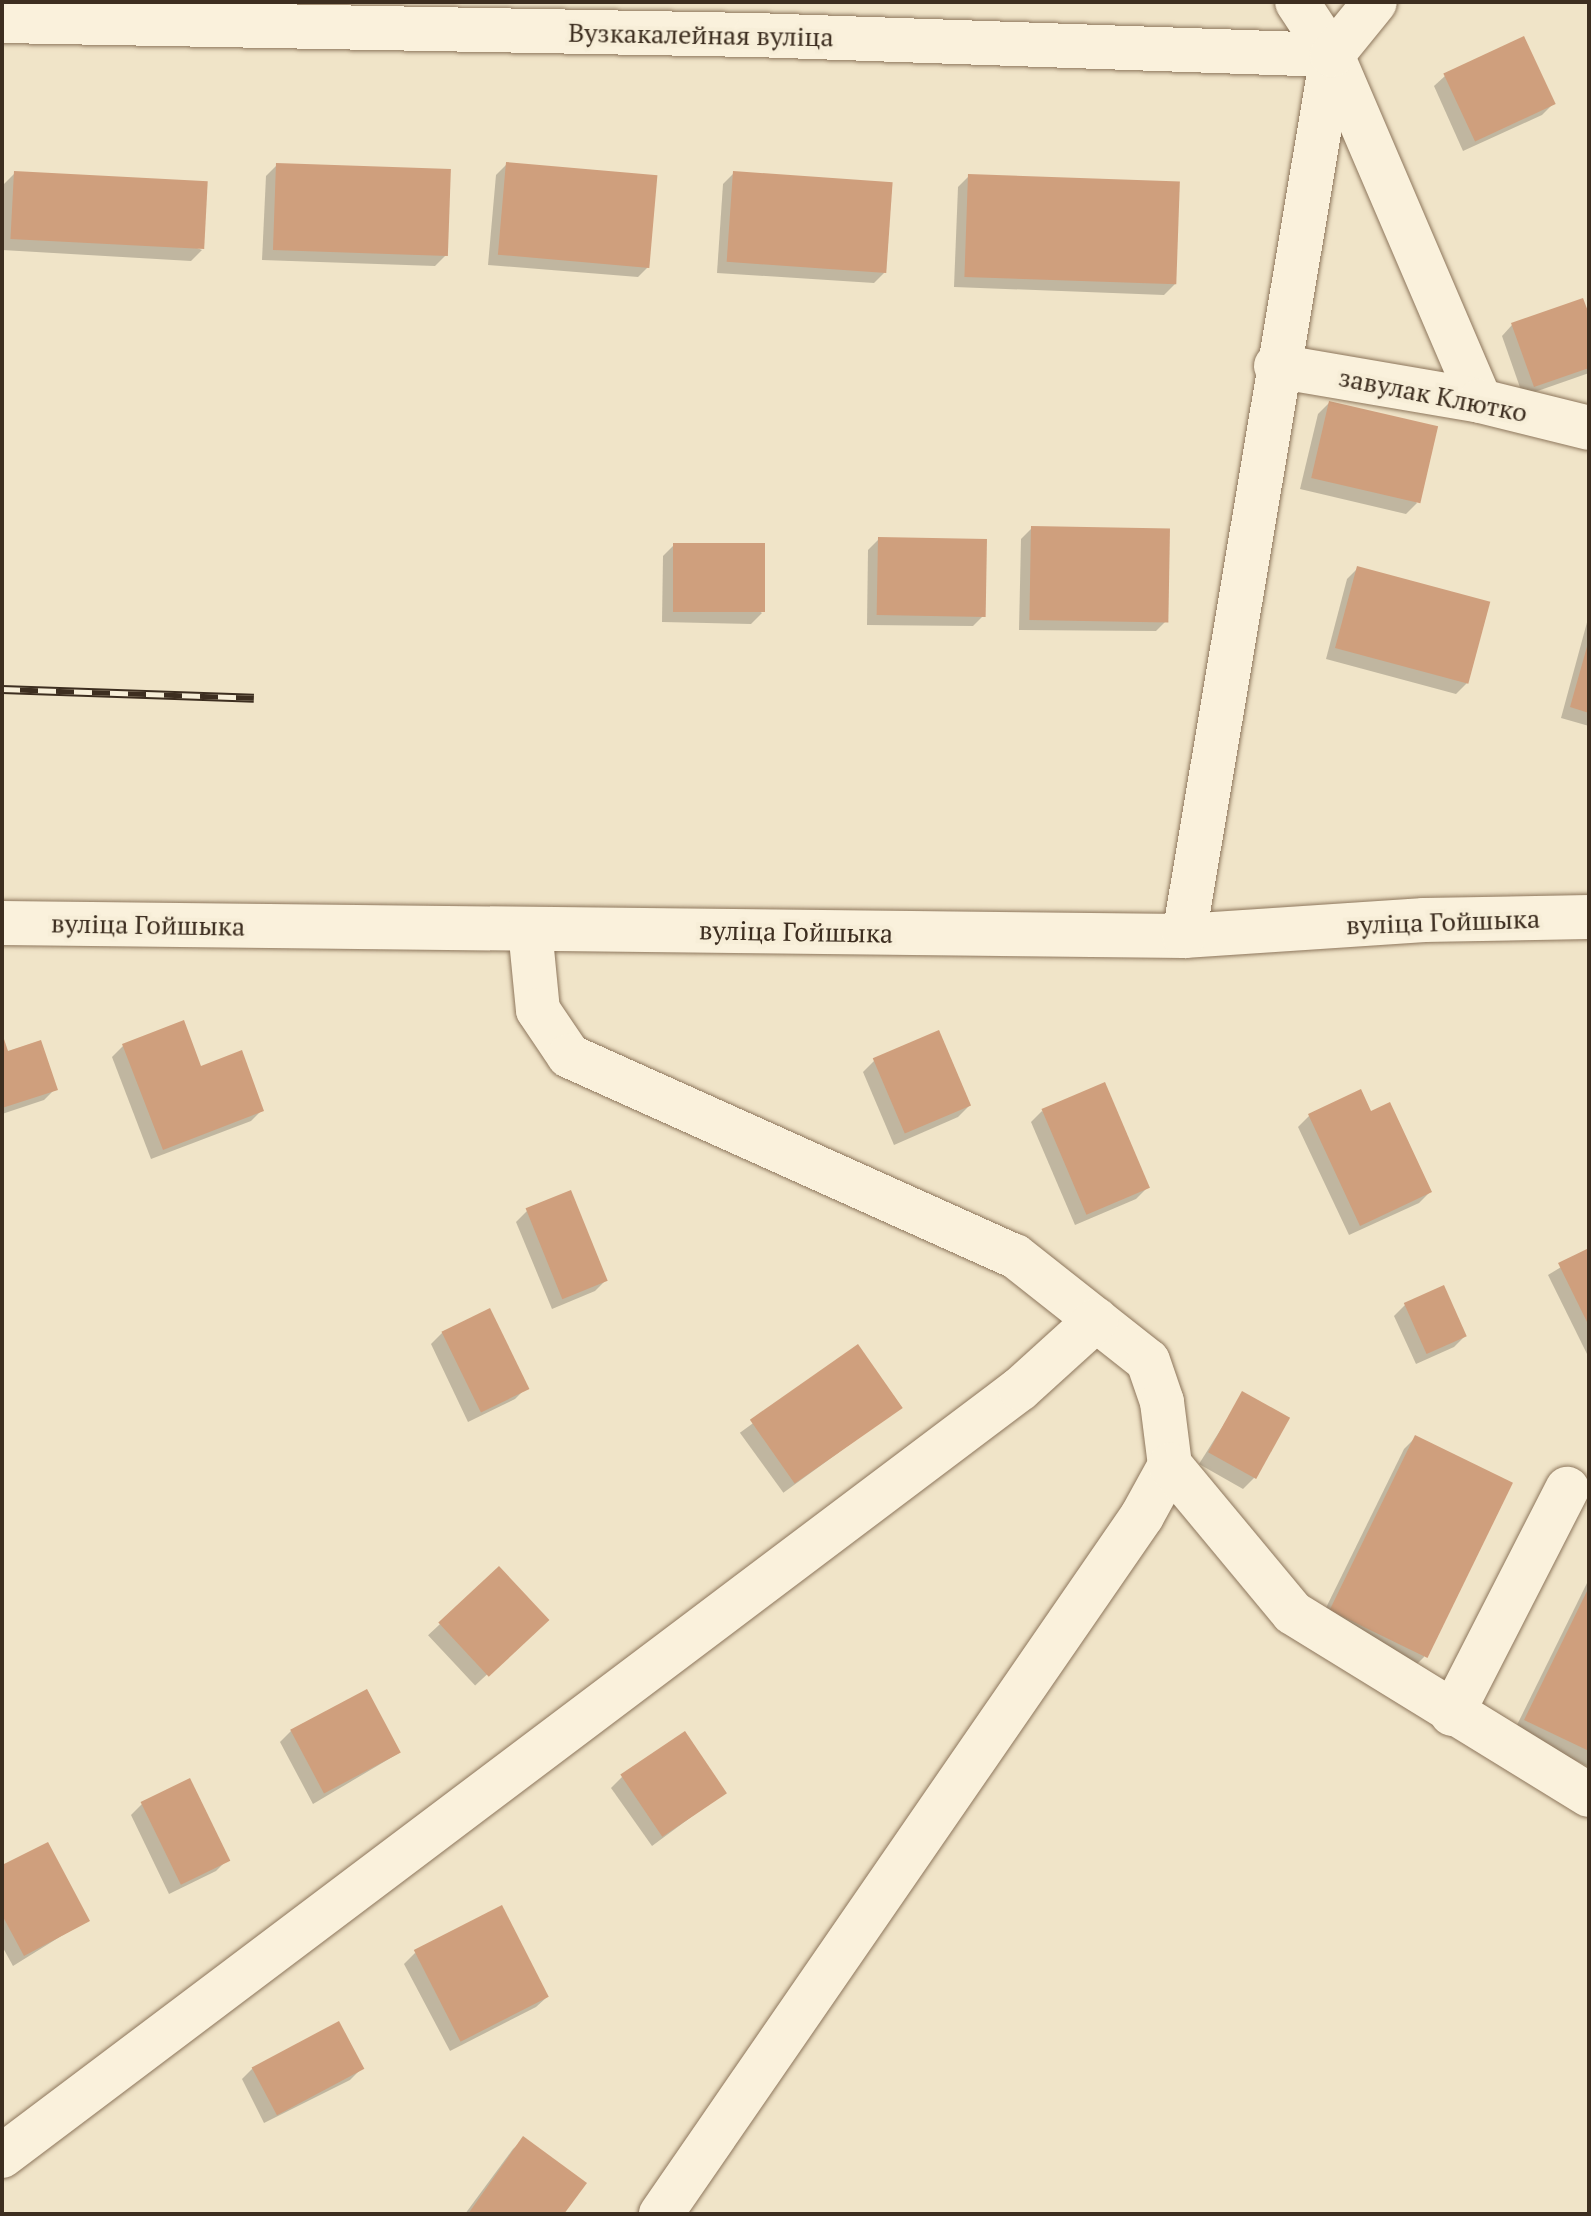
<!DOCTYPE html>
<html>
<head>
<meta charset="utf-8">
<style>
  body { margin:0 }
  #map { position:relative; width:1591px; height:2216px; overflow:hidden; background:#f0e4c8; font-family:"PT Serif",serif }
  div>[style] { position:absolute }
  .shadow>* { inset:0; background:#0003; transform-origin:0 0 }
  .building>* { inset:0; background:#cf9f7d; transform-origin:0 0 }
  .roads { filter:drop-shadow(0 0 2px #8d765c) drop-shadow(0 0 2px #8d765c) }
  .minor>* { height:44px; margin:-22px; padding:0 22px; transform-origin:22px; border-radius:22px; background:#faf1dc }
  .rail>* { height:9px; margin-top:-4.5px; transform-origin:0; background:repeating-linear-gradient(90deg,#f7eed8 0 18px,#3d2e20 0 36px); box-sizing:border-box; border-block:2px solid #3d2e20 }
  span { translate:-50% -50%; white-space:nowrap; text-align:center; line-height:1.15; -webkit-text-stroke:8px #f7eed8; paint-order:stroke }
  .street-label { font-size:26px; color:#3d2e20 }
  .frame { position:absolute; inset:0; border:4px solid #3d2e20; pointer-events:none }
</style>
</head>
<body>
<div id="map">
  <div class="shadow">
    <div style="clip-path:polygon(1523px 39px,1553px 104px,1542px 115px,1463px 151px,1434px 86px,1445px 76px)"></div>
    <div style="clip-path:polygon(507px 164px,649px 266px,638px 277px,488px 265px,496px 175px)"></div>
    <div style="clip-path:polygon(277px 165px,446px 255px,435px 266px,262px 260px,266px 176px)"></div>
    <div style="clip-path:polygon(15px 173px,202px 250px,191px 261px,2px 250px,4px 184px)"></div>
    <div style="clip-path:polygon(734px 173px,885px 272px,874px 283px,717px 273px,723px 184px)"></div>
    <div style="clip-path:polygon(969px 176px,1175px 284px,1164px 295px,954px 287px,958px 187px)"></div>
    <div style="clip-path:polygon(1589px 320px,1589px 373px,1523px 396px,1502px 336px,1512px 325px)"></div>
    <div style="clip-path:polygon(1329px 403px,1417px 503px,1406px 514px,1300px 489px,1318px 414px)"></div>
    <div style="clip-path:polygon(1032px 528px,1167px 620px,1156px 631px,1019px 630px,1021px 539px)"></div>
    <div style="clip-path:polygon(879px 539px,984px 615px,973px 626px,867px 625px,868px 550px)"></div>
    <div style="clip-path:polygon(674px 545px,762px 613px,751px 624px,662px 622px,663px 556px)"></div>
    <div style="clip-path:polygon(1358px 568px,1467px 683px,1456px 694px,1326px 659px,1347px 579px)"></div>
    <div style="clip-path:polygon(1589px 615px,1589px 726px,1561px 718px)"></div>
    <div style="clip-path:polygon(2px 1040px,6px 1053px,55px 1089px,44px 1100px,2px 1114px)"></div>
    <div style="clip-path:polygon(123px 1046px,200px 1069px,262px 1110px,251px 1121px,151px 1159px,112px 1057px)"></div>
    <div style="clip-path:polygon(874px 1061px,969px 1106px,958px 1117px,894px 1145px,863px 1072px)"></div>
    <div style="clip-path:polygon(1042px 1111px,1147px 1188px,1136px 1199px,1075px 1225px,1031px 1122px)"></div>
    <div style="clip-path:polygon(1370px 1114px,1430px 1192px,1419px 1203px,1349px 1235px,1298px 1127px,1309px 1116px)"></div>
    <div style="clip-path:polygon(527px 1211px,606px 1280px,595px 1291px,552px 1309px,516px 1222px)"></div>
    <div style="clip-path:polygon(1589px 1250px,1589px 1358px,1548px 1275px)"></div>
    <div style="clip-path:polygon(1443px 1288px,1465px 1336px,1454px 1347px,1416px 1364px,1394px 1316px,1405px 1305px)"></div>
    <div style="clip-path:polygon(489px 1311px,526px 1388px,515px 1399px,468px 1422px,431px 1344px,442px 1333px)"></div>
    <div style="left:858px;top:1347px;width:74px;height:146px;rotate:54deg"></div>
    <div style="clip-path:polygon(1243px 1394px,1254px 1478px,1243px 1489px,1199px 1464px)"></div>
    <div style="clip-path:polygon(1415px 1438px,1424px 1657px,1413px 1668px,1319px 1622px,1404px 1449px)"></div>
    <div style="left:499px;top:1569px;width:69px;height:97px;rotate:47deg"></div>
    <div style="clip-path:polygon(1589px 1579px,1589px 1767px,1514px 1731px)"></div>
    <div style="clip-path:polygon(291px 1731px,399px 1753px,313px 1804px,280px 1742px)"></div>
    <div style="clip-path:polygon(622px 1777px,725px 1792px,652px 1846px,611px 1788px)"></div>
    <div style="clip-path:polygon(142px 1804px,227px 1860px,216px 1871px,169px 1894px,131px 1815px)"></div>
    <div style="clip-path:polygon(2px 1868px,87px 1920px,13px 1966px,2px 1946px)"></div>
    <div style="clip-path:polygon(415px 1953px,547px 1997px,536px 2007px,450px 2051px,404px 1964px)"></div>
    <div style="clip-path:polygon(253px 2068px,361px 2069px,350px 2080px,264px 2123px,242px 2079px)"></div>
    <div style="clip-path:polygon(524px 2139px,561px 2214px,465px 2214px,513px 2149px)"></div>
  </div>
  <div class="building">
    <div style="left:1524px;top:36px;width:75px;height:89px;rotate:65deg"></div>
    <div style="left:506px;top:162px;width:152px;height:93px;rotate:5deg"></div>
    <div style="left:276px;top:163px;width:175px;height:87px;rotate:2deg"></div>
    <div style="left:14px;top:171px;width:194px;height:68px;rotate:3deg"></div>
    <div style="left:733px;top:171px;width:160px;height:91px;rotate:4deg"></div>
    <div style="left:968px;top:174px;width:212px;height:103px;rotate:2deg"></div>
    <div style="clip-path:polygon(1583px 298px,1589px 314px,1589px 368px,1534px 387px,1511px 323px)"></div>
    <div style="left:1329px;top:401px;width:112px;height:79px;rotate:13deg"></div>
    <div style="left:1031px;top:526px;width:139px;height:94px;rotate:1deg"></div>
    <div style="left:878px;top:537px;width:109px;height:78px;rotate:1deg"></div>
    <div style="left:673px;top:543px;width:92px;height:69px"></div>
    <div style="left:1357px;top:566px;width:138px;height:85px;rotate:15deg"></div>
    <div style="clip-path:polygon(1588px 643px,1589px 643px,1589px 713px,1570px 707px)"></div>
    <div style="clip-path:polygon(184px 1020px,201px 1066px,242px 1050px,264px 1111px,163px 1150px,122px 1044px)"></div>
    <div style="left:939px;top:1030px;width:82px;height:72px;rotate:67deg"></div>
    <div style="clip-path:polygon(3px 1036px,8px 1051px,41px 1040px,58px 1090px,2px 1108px)"></div>
    <div style="left:1105px;top:1082px;width:115px;height:69px;rotate:67deg"></div>
    <div style="clip-path:polygon(1361px 1089px,1371px 1111px,1390px 1102px,1432px 1192px,1360px 1226px,1308px 1114px)"></div>
    <div style="left:571px;top:1190px;width:98px;height:49px;rotate:68deg"></div>
    <div style="clip-path:polygon(1589px 1248px,1589px 1326px,1558px 1263px)"></div>
    <div style="left:1444px;top:1285px;width:56px;height:44px;rotate:66deg"></div>
    <div style="left:490px;top:1308px;width:90px;height:54px;rotate:64deg"></div>
    <div style="left:858px;top:1344px;width:78px;height:132px;rotate:55deg"></div>
    <div style="left:1242px;top:1391px;width:55px;height:70px;rotate:29deg"></div>
    <div style="left:1415px;top:1435px;width:109px;height:195px;rotate:26deg"></div>
    <div style="left:499px;top:1566px;width:74px;height:83px;rotate:47deg"></div>
    <div style="clip-path:polygon(1589px 1587px,1589px 1751px,1524px 1720px)"></div>
    <div style="left:367px;top:1689px;width:72px;height:87px;rotate:62deg"></div>
    <div style="left:685px;top:1731px;width:75px;height:78px;rotate:56deg"></div>
    <div style="left:190px;top:1778px;width:92px;height:55px;rotate:64deg"></div>
    <div style="clip-path:polygon(48px 1842px,90px 1921px,24px 1956px,2px 1915px,2px 1865px)"></div>
    <div style="left:502px;top:1905px;width:103px;height:99px;rotate:63deg"></div>
    <div style="left:339px;top:2021px;width:54px;height:99px;rotate:62deg"></div>
    <div style="clip-path:polygon(523px 2136px,587px 2183px,564px 2214px,468px 2214px)"></div>
  </div>
  <div class="roads">
    <div class="minor">
      <div style="left:1297px;top:2px;width:64px;rotate:56.6deg"></div>
      <div style="left:1332px;top:55px;width:376px;rotate:66.8deg"></div>
      <div style="left:2px;top:21px;width:753px;rotate:1.07deg"></div>
      <div style="left:755px;top:35px;width:577px;rotate:1.99deg"></div>
      <div style="left:1276px;top:366px;width:207px;rotate:9.7deg"></div>
      <div style="left:1480px;top:401px;width:112px;rotate:13.9deg"></div>
      <div style="left:2px;top:923px;width:1182px;rotate:0.63deg"></div>
      <div style="left:1184px;top:936px;width:241px;rotate:-3.8deg"></div>
      <div style="left:1424px;top:920px;width:165px;rotate:-1deg"></div>
      <div style="left:530px;top:929px;width:81px;rotate:84.4deg"></div>
      <div style="left:538px;top:1010px;width:55px;rotate:56deg"></div>
      <div style="left:569px;top:1056px;width:489px;rotate:24.2deg"></div>
      <div style="left:1015px;top:1256px;width:169px;rotate:38.3deg"></div>
      <div style="left:1148px;top:1361px;width:43px;rotate:71.1deg"></div>
      <div style="left:1162px;top:1402px;width:64px;rotate:82.8deg"></div>
      <div style="left:1170px;top:1465px;width:58px;rotate:118.8deg"></div>
      <div style="left:1142px;top:1516px;width:848px;rotate:124.57deg"></div>
      <div style="left:1184px;top:936px;width:893px;rotate:-80.46deg"></div>
      <div style="left:1332px;top:55px;width:68px;rotate:-50.9deg"></div>
      <div style="left:1170px;top:1465px;width:192px;rotate:50.3deg"></div>
      <div style="left:1293px;top:1613px;width:347px;rotate:31.6deg"></div>
      <div style="left:1452px;top:1714px;width:253px;rotate:-62.9deg"></div>
      <div style="left:2px;top:2156px;width:1275px;rotate:-37deg"></div>
      <div style="left:1020px;top:1389px;width:103px;rotate:-42.2deg"></div>
    </div>
  </div>
  <div class="rail">
    <div style="left:2px;top:689px;width:252px;rotate:2deg"></div>
  </div>
  <div class="street-label">
    <span style="left:701px;top:35px;rotate:1deg">Вузкакалейная вуліца</span>
    <span style="left:1433px;top:395px;rotate:11deg">завулак Клютко</span>
    <span style="left:1443px;top:922px;rotate:-2deg">вуліца Гойшыка</span>
    <span style="left:148px;top:925px;rotate:1deg">вуліца Гойшыка</span>
    <span style="left:796px;top:932px;rotate:1deg">вуліца Гойшыка</span>
  </div>
  <div class="frame"></div>
</div>
</body>
</html>
